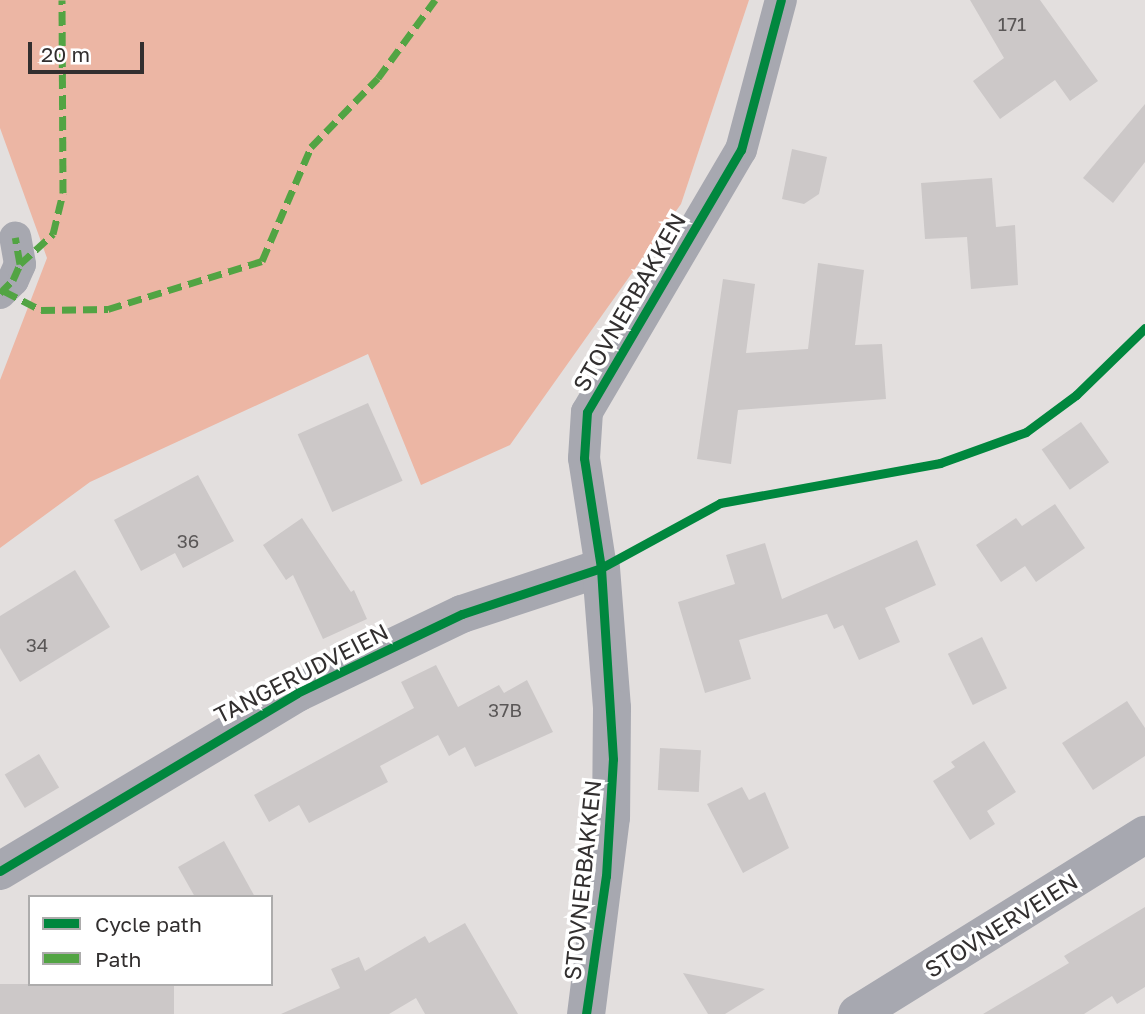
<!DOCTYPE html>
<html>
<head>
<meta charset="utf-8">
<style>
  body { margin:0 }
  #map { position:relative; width:1145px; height:1014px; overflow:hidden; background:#e3dfde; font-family:"Golos Text",sans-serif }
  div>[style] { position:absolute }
  .forest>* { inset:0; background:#ecb6a4 }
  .building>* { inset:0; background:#ccc8c8; transform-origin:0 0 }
  .minor>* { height:32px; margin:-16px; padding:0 16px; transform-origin:16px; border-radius:16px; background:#a7a8b0 }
  .tertiary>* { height:38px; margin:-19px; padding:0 19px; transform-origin:19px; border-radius:19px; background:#a7a8b0 }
  .quiet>* { height:7px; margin-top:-3.5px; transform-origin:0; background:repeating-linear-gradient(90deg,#52a443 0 14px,transparent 0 21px) }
  .cycleway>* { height:9px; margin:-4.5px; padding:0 4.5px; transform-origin:4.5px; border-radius:4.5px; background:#00873e }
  span { translate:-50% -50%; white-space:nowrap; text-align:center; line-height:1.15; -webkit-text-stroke:7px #fff; paint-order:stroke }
  .number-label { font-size:19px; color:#5a5757 }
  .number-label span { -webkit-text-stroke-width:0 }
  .street-label { font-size:23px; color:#322f2f }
  .legend { position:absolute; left:28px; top:895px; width:245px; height:91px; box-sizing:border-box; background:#fff; border:2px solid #adacac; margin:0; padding:9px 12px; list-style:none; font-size:21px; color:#322f2f }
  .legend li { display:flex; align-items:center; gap:14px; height:35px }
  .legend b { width:35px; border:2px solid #adacac }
  .scale { position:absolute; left:28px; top:42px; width:116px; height:32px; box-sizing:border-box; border:4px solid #322f2f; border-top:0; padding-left:9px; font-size:21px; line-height:24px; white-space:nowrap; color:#322f2f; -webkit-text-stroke:5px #fff; paint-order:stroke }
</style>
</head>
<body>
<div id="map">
  <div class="forest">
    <div style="clip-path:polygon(0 0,749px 0,681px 204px,510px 445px,421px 485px,368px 354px,90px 482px,0 548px,0 380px,47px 258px,0 128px)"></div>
  </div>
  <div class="building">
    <div style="clip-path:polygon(970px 0,1040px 0,1098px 81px,1070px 101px,1055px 80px,1000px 119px,973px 81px,1004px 58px)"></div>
    <div style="clip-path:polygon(1145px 104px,1145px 162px,1113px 203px,1083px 178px)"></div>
    <div style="clip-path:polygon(792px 149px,827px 157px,819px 194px,804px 204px,782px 199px)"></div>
    <div style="clip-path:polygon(992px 178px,996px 227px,1015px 225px,1018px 285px,971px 289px,967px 237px,925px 239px,921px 183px)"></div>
    <div style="clip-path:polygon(818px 263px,864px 270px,855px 345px,882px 344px,886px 399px,738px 410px,731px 464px,697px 459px,723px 279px,755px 284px,746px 353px,808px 349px)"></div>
    <div style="left:368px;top:403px;width:85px;height:77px;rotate:66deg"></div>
    <div style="left:1081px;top:422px;width:49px;height:48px;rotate:55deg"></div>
    <div style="clip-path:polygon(198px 475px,234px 541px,183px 568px,175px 553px,141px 571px,114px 520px)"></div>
    <div style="clip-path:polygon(1055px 504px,1085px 548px,1036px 582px,1025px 566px,1001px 582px,976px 545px,1016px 518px,1022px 526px)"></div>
    <div style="clip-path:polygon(302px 518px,351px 592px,354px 590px,367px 619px,323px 639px,293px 575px,286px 580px,263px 545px)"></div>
    <div style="clip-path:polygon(917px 540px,936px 585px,885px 608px,900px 642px,859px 660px,843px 625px,834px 629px,827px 614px,739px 640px,751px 679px,705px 693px,678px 602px,735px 584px,726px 555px,765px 543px,782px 599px)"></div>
    <div style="clip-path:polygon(75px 570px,110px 627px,20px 682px,0 648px,0 616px)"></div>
    <div style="left:982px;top:637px;width:57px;height:38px;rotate:64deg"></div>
    <div style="clip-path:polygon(436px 665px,458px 707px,499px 685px,504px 693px,527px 680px,553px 732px,475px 767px,465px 747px,449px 756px,438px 735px,380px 766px,388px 782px,309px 823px,299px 805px,269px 822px,254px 795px,414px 708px,401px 682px)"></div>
    <div style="clip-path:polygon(1127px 701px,1145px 728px,1145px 756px,1093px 790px,1062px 743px)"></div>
    <div style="clip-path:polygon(984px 741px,1016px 792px,987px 811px,995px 824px,970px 840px,933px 781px,955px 767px,951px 762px)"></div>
    <div style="left:660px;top:748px;width:41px;height:42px;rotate:3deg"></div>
    <div style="left:39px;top:754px;width:39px;height:40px;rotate:59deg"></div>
    <div style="clip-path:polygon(742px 787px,749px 800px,765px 792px,789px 848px,743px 873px,707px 804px)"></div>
    <div style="clip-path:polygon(224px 841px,255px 897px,195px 897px,178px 867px)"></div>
    <div style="clip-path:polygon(1145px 907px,1145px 987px,1117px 1004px,1112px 996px,1084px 1014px,983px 1014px,1069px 963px,1064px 956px)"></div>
    <div style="clip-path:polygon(465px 923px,518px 1014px,425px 1014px,416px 998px,389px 1014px,281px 1014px,340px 988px,331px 969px,359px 957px,365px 971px,425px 936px,429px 943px)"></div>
    <div style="clip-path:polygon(683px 973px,765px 989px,725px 1014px,708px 1014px)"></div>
    <div style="left:0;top:984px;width:174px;height:30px"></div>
  </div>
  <div class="minor">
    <div style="left:0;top:293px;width:18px;rotate:-45deg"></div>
    <div style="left:13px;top:280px;width:17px;rotate:-66deg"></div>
    <div style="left:20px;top:264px;width:27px;rotate:-100deg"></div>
    <div style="left:601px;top:568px;width:111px;rotate:-98.8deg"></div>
    <div style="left:584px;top:458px;width:46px;rotate:-86.3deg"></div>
    <div style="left:587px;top:412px;width:304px;rotate:-59.6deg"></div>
    <div style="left:741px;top:150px;width:155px;rotate:-75.1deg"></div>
  </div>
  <div class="tertiary">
    <div style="left:0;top:871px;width:346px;rotate:-30.9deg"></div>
    <div style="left:297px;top:693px;width:183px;rotate:-25.6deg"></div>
    <div style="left:462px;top:614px;width:146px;rotate:-18.3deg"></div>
    <div style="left:601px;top:568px;width:140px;rotate:85.5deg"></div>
    <div style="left:612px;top:708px;width:109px;rotate:90.5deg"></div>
    <div style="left:611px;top:817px;width:199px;rotate:97.2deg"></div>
    <div style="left:857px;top:1014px;width:339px;rotate:-31.9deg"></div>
  </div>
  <div class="quiet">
    <div style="left:20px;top:264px;width:45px;rotate:-42.3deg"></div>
    <div style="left:53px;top:234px;width:42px;rotate:-76.3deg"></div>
    <div style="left:63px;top:193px;width:193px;rotate:-90.3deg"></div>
    <div style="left:4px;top:291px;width:42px;rotate:27.2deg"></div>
    <div style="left:41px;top:310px;width:67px;rotate:-0.9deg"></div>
    <div style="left:108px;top:309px;width:161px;rotate:-17.3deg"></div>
    <div style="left:262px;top:261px;width:124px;rotate:-66.7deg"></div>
    <div style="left:311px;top:147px;width:96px;rotate:-45.8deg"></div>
    <div style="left:378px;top:78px;width:97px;rotate:-53.8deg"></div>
    <div style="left:0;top:293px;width:18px;rotate:-45deg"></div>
    <div style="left:13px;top:280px;width:17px;rotate:-66deg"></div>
    <div style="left:20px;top:264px;width:27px;rotate:-100deg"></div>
  </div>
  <div class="cycleway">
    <div style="left:0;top:871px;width:346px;rotate:-30.9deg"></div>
    <div style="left:297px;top:693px;width:183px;rotate:-25.6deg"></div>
    <div style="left:462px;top:614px;width:146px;rotate:-18.3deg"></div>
    <div style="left:601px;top:568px;width:136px;rotate:-28.6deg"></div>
    <div style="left:720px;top:503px;width:224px;rotate:-10.3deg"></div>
    <div style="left:940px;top:463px;width:91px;rotate:-19.8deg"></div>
    <div style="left:1026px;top:432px;width:62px;rotate:-36.5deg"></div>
    <div style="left:1076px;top:395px;width:96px;rotate:-44.2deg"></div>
    <div style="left:586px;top:1014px;width:139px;rotate:-81.8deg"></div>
    <div style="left:606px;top:876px;width:117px;rotate:-86.6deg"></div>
    <div style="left:613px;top:759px;width:191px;rotate:-93.6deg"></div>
    <div style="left:601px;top:568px;width:111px;rotate:-98.8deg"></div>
    <div style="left:584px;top:458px;width:46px;rotate:-86.3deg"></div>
    <div style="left:587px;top:412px;width:304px;rotate:-59.6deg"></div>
    <div style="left:741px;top:150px;width:155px;rotate:-75.1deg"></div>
  </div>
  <div class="number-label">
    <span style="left:1012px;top:24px">171</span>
    <span style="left:188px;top:541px">36</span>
    <span style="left:37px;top:645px">34</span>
    <span style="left:505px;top:710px">37B</span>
  </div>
  <div class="street-label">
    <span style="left:629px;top:302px;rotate:-60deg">STOVNERBAKKEN</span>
    <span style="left:301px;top:673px;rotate:-27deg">TANGERUDVEIEN</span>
    <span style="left:582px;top:880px;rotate:-84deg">STOVNERBAKKEN</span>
    <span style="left:1001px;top:925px;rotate:-32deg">STOVNERVEIEN</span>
  </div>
  <ul class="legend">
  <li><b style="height:9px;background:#00873e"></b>Cycle path</li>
  <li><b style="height:9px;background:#52a443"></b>Path</li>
  </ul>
  <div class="scale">20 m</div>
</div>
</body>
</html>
